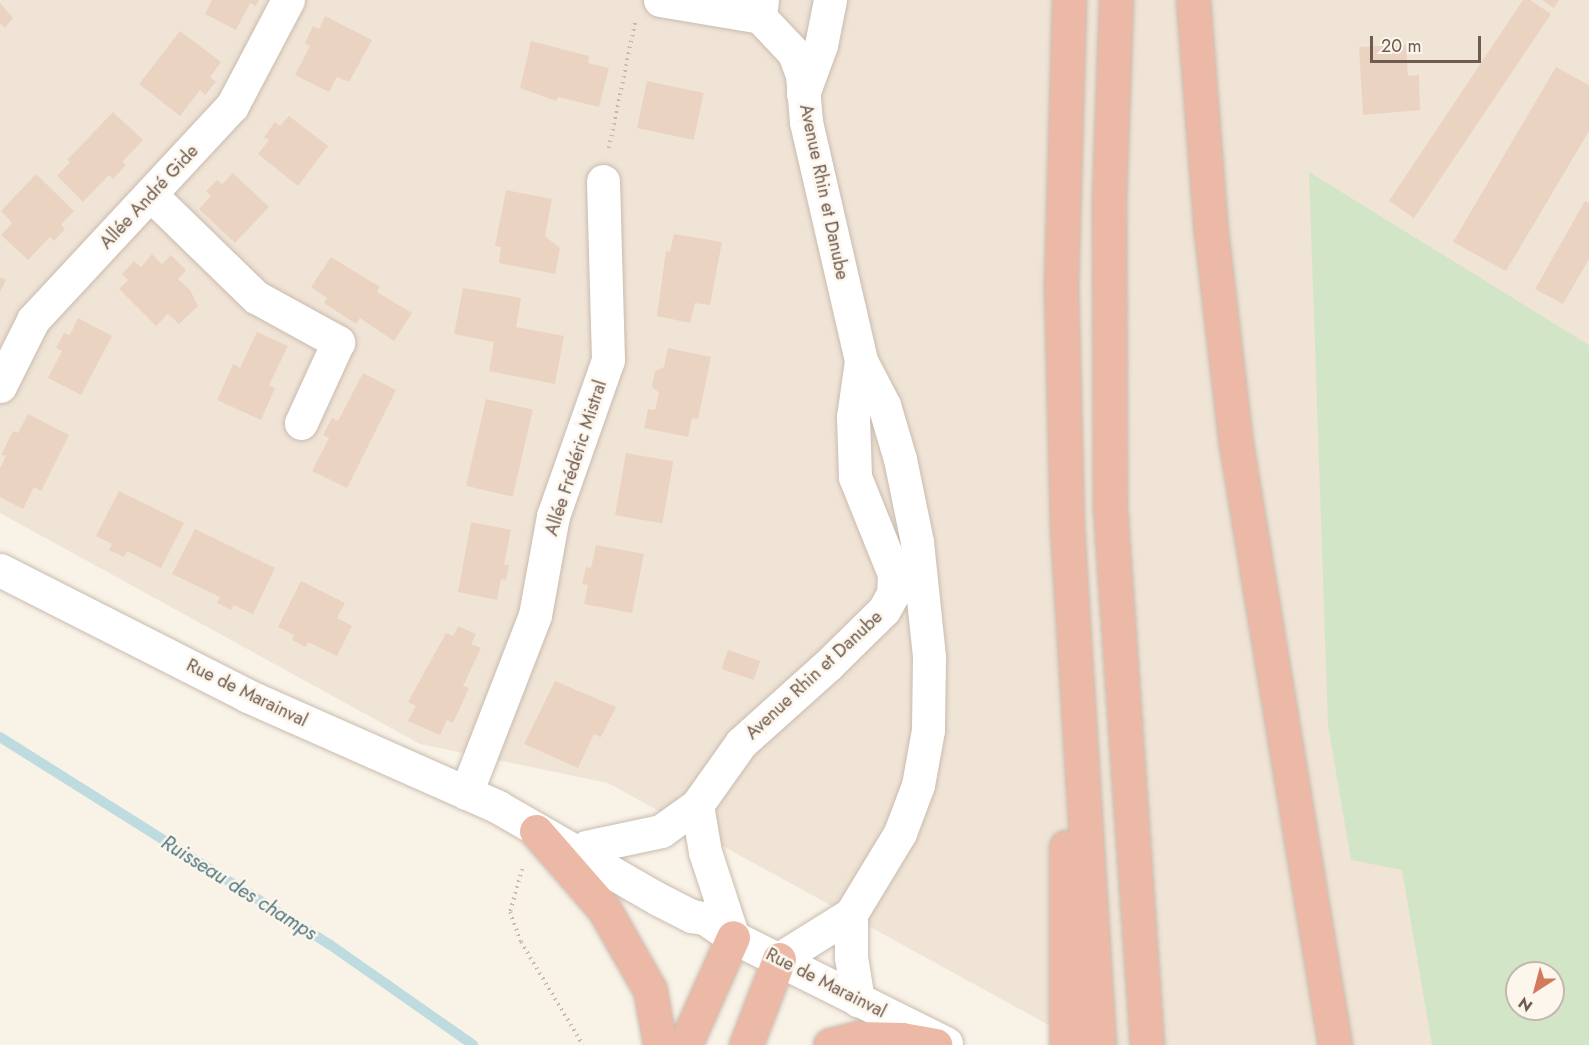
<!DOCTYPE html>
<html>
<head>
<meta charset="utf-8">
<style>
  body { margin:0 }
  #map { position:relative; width:1589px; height:1045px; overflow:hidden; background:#f9f2e7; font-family:Jost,sans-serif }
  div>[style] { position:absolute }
  .residential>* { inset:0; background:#f0e4d6 }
  .green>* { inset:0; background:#d3e5c7 }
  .stream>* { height:10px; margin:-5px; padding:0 5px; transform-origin:5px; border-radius:5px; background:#bedbe0 }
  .building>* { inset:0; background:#ebd3c2; transform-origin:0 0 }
  .path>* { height:4px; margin-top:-2px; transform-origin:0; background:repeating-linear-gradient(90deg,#d0b7a5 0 1.5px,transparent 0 6px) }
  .roads { filter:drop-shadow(0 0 2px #c9bbae) drop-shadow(0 0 2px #c9bbae) }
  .street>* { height:33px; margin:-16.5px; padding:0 16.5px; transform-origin:16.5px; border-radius:16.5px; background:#fff }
  .highway>* { height:33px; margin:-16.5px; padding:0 16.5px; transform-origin:16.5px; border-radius:16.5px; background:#ebb9a6 }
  span { translate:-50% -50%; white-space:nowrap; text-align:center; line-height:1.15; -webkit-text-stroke:5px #fcf6ed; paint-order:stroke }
  .street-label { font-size:18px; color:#6f5b4f }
  .water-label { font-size:20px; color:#4c7680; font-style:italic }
  .north { position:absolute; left:1505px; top:961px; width:60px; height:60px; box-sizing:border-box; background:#fcf6ed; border:2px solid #c4b8ae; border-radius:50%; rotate:216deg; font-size:16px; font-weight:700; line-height:24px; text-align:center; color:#6f5b4f }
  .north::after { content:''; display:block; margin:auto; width:21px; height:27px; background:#d3795c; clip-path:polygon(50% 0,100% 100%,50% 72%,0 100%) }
  .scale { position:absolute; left:1370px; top:36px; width:111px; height:27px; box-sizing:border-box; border:3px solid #6f5b4f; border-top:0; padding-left:8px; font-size:18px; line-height:21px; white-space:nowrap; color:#6f5b4f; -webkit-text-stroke:4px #fcf6ed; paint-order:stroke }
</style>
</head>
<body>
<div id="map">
  <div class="residential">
    <div style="clip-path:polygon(evenodd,0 0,1589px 0,1589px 1045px,1085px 1045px,608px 783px,420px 744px,0 513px,0 0,1517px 973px,1553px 973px,1553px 1009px,1517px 1009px,1517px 973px)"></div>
  </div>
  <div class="green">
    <div style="clip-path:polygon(evenodd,1309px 172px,1589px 345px,1589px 1045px,1432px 1045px,1402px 870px,1351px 860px,1328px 725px,1309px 172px,1517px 973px,1553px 973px,1553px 1009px,1517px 1009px,1517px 973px)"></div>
  </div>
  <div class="stream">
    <div style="left:0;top:737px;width:389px;rotate:32.2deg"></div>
    <div style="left:329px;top:944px;width:176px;rotate:35deg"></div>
  </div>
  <div class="building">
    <div style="clip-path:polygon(212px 0,259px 0,256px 6px,250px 3px,236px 30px,205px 14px)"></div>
    <div style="clip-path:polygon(1523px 0,1530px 0,1551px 14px,1414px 218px,1389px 201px)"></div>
    <div style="clip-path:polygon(1542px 0,1559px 0,1554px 8px)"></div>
    <div style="clip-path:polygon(0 3px,13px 18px,5px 28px,0 23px)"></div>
    <div style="clip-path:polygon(325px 16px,372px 40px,349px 82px,337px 77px,329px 92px,295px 75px,310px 46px,305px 43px,313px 26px,319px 29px)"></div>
    <div style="clip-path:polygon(180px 31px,221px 62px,210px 77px,216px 82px,205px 95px,200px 90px,180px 116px,139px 84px)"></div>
    <div style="clip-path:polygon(531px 41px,589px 56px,588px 63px,609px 68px,599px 107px,558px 97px,556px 101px,520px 88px)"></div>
    <div style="clip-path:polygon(1406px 45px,1408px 76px,1419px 75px,1420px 110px,1363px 115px,1359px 47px)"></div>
    <div style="clip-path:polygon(1556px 67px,1589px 85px,1589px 131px,1506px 271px,1453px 242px)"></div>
    <div style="left:647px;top:81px;width:58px;height:48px;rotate:12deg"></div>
    <div style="clip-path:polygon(113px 112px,143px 140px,122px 162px,126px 165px,113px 179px,109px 175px,83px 202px,57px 176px,70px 162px,67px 160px)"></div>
    <div style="clip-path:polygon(289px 116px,328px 146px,298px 186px,258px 154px,269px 140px,264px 137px,275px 122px,280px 126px)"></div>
    <div style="clip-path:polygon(233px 173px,269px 207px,235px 243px,199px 209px,211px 196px,206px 191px,217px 180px,222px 184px)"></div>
    <div style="clip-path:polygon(36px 174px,74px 211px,61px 225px,65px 229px,54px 241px,50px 237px,28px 260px,1px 235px,12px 223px,1px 211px)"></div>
    <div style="clip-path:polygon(506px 190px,552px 199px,545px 236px,560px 248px,555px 274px,499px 263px,501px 247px,495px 246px)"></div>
    <div style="clip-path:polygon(1585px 201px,1589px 203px,1589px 259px,1563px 304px,1535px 289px)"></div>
    <div style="clip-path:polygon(674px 234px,722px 242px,710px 305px,695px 303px,690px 323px,657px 316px,666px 251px,670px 252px)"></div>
    <div style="clip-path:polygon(152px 254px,162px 264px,171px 255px,186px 270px,178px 279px,190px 290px,198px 306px,179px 324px,168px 314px,156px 326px,119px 289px,128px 280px,122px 274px,134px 261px,141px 267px)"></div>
    <div style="clip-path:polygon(331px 257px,380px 287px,377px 292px,412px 313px,394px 341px,360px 318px,356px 324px,324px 303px,327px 298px,311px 287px)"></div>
    <div style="clip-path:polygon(0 277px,6px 280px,0 292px)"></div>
    <div style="clip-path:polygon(463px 288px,521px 298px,516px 327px,564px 336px,555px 384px,489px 371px,494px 342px,454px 334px)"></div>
    <div style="clip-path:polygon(78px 318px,112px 336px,81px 395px,48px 378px,62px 351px,56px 348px,64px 333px,70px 335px)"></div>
    <div style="clip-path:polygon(257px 332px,288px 346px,269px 385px,275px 388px,261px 420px,217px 400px,233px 364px,240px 368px)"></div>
    <div style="clip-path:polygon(668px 348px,711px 357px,698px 419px,692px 418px,688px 437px,644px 428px,648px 409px,655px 410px,659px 393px,652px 387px,655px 371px,664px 367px)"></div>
    <div style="clip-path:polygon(363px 373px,396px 390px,347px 488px,312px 471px,329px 438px,323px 435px,332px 418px,338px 421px)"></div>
    <div style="left:486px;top:399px;width:48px;height:89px;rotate:13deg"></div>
    <div style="clip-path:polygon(28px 414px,69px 435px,41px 491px,34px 487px,23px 509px,0 497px,0 468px,6px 456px,1px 455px,13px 431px,18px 433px)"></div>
    <div style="left:626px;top:453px;width:48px;height:63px;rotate:10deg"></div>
    <div style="clip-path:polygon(119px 491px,184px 523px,161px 568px,127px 551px,124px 557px,109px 550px,112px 544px,96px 536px)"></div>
    <div style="clip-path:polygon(471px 522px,511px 530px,504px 565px,509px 565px,506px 580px,501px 579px,497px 600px,458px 592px)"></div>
    <div style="clip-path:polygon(195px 529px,275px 568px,253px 614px,234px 605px,231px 610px,217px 603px,220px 597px,172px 574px)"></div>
    <div style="clip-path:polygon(596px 545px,644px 554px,632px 613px,584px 604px,588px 585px,582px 584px,586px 567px,591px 568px)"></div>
    <div style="clip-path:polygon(301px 581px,345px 603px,337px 618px,352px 626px,337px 656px,308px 642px,305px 647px,292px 640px,294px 635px,278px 627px)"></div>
    <div style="clip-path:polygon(458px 626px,476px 634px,471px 644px,481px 648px,463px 686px,469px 688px,453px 723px,447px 720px,440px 735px,408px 721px,416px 706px,408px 702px,446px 633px,453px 636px)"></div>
    <div style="left:728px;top:650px;width:34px;height:20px;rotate:19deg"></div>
    <div style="clip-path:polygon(555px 681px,616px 707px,601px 737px,594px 734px,578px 768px,524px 744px)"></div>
  </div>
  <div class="path">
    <div style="left:609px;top:148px;width:128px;rotate:-78.3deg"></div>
    <div style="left:522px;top:869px;width:45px;rotate:105.6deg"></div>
    <div style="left:510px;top:912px;width:32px;rotate:70deg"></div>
    <div style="left:521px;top:942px;width:120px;rotate:59deg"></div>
  </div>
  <div class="roads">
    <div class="street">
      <div style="left:660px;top:0;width:101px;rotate:9.6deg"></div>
      <div style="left:762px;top:0;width:17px;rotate:97deg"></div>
      <div style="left:760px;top:17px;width:50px;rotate:46.6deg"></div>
      <div style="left:794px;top:53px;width:23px;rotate:70deg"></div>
      <div style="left:802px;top:75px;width:47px;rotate:85.1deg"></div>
      <div style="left:806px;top:122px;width:245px;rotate:77deg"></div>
      <div style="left:861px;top:361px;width:50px;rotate:62.4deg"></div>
      <div style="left:884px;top:405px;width:56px;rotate:73.5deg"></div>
      <div style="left:900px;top:459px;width:85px;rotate:78.4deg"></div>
      <div style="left:917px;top:542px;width:116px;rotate:84deg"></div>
      <div style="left:929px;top:657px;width:73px;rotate:90.8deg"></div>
      <div style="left:928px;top:730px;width:56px;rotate:100.3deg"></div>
      <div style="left:918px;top:785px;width:51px;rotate:110.6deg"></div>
      <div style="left:900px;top:833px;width:95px;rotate:121.2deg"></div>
      <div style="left:851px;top:914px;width:85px;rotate:148deg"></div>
      <div style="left:803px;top:94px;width:52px;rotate:-69.8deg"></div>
      <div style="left:821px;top:45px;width:46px;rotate:-78.7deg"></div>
      <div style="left:152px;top:196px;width:145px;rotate:44.2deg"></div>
      <div style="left:256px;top:297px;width:94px;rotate:28.8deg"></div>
      <div style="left:338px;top:342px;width:89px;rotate:114.6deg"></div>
      <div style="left:0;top:386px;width:74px;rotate:-63.4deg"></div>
      <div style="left:33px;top:320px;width:292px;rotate:-47.1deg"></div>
      <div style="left:232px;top:106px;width:120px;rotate:-62.2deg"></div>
      <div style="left:0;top:570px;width:278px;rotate:26.9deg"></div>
      <div style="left:248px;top:696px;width:274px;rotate:23.9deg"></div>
      <div style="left:498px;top:807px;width:185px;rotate:29.9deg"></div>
      <div style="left:658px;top:899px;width:38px;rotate:27deg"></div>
      <div style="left:692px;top:916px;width:11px;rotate:10deg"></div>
      <div style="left:466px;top:793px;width:191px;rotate:-68.8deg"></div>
      <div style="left:535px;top:615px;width:101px;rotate:-79.7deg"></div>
      <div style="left:553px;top:516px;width:165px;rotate:-70.6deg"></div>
      <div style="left:608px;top:360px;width:179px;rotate:-91.6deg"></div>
      <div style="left:697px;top:805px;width:48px;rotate:80.3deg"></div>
      <div style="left:705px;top:852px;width:89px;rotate:71.8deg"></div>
      <div style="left:586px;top:847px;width:77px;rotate:-12deg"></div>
      <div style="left:661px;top:831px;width:44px;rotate:-35.8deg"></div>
      <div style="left:697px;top:805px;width:76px;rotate:-54.6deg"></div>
      <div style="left:741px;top:743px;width:117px;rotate:-41.9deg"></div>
      <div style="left:828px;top:665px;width:78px;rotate:-44.5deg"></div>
      <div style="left:884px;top:610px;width:18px;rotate:-61deg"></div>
      <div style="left:893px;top:594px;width:20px;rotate:-87deg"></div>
      <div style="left:894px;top:574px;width:105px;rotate:-111.9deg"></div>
      <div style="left:855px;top:477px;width:60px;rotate:-91.9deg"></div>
      <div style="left:853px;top:417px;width:57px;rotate:-81.9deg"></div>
      <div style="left:851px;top:914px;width:43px;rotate:90deg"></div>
      <div style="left:851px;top:957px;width:44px;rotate:80.8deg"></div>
      <div style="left:709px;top:921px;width:29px;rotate:34deg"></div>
      <div style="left:733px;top:937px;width:238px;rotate:26.5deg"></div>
    </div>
    <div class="highway">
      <div style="left:1069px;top:0;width:283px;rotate:91.6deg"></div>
      <div style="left:1061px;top:283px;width:245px;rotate:88.6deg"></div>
      <div style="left:1067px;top:528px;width:518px;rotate:86.46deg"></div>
      <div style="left:1116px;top:0;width:199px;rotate:92deg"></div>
      <div style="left:1109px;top:199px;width:308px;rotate:89.8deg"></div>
      <div style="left:1110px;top:507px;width:539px;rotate:86.07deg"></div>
      <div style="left:1193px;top:0;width:233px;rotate:85.6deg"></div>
      <div style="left:1211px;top:232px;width:213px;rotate:83.3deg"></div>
      <div style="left:1236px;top:444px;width:609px;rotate:80.65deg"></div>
      <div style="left:536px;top:831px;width:103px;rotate:48.9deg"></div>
      <div style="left:604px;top:909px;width:93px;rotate:60.4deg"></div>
      <div style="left:650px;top:990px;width:56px;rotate:79.7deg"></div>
      <div style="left:685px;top:1045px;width:118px;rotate:-66deg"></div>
      <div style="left:746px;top:1045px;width:92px;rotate:-69deg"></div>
      <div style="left:830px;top:1045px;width:30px;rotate:-14deg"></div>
      <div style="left:859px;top:1038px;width:43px;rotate:1.3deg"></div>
      <div style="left:902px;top:1039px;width:34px;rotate:10deg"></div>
      <div style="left:1066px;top:1045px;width:198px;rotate:-90deg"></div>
    </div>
  </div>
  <div class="street-label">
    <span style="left:824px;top:192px;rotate:78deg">Avenue Rhin et Danube</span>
    <span style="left:149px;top:197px;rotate:-47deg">Allée André Gide</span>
    <span style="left:576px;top:458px;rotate:-72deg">Allée Frédéric Mistral</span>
    <span style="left:814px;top:675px;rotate:-43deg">Avenue Rhin et Danube</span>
    <span style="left:247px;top:693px;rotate:26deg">Rue de Marainval</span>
    <span style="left:826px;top:983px;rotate:27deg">Rue de Marainval</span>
  </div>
  <div class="water-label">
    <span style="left:239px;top:888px;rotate:32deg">Ruisseau des champs</span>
  </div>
  <div class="north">N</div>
  <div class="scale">20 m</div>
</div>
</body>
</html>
